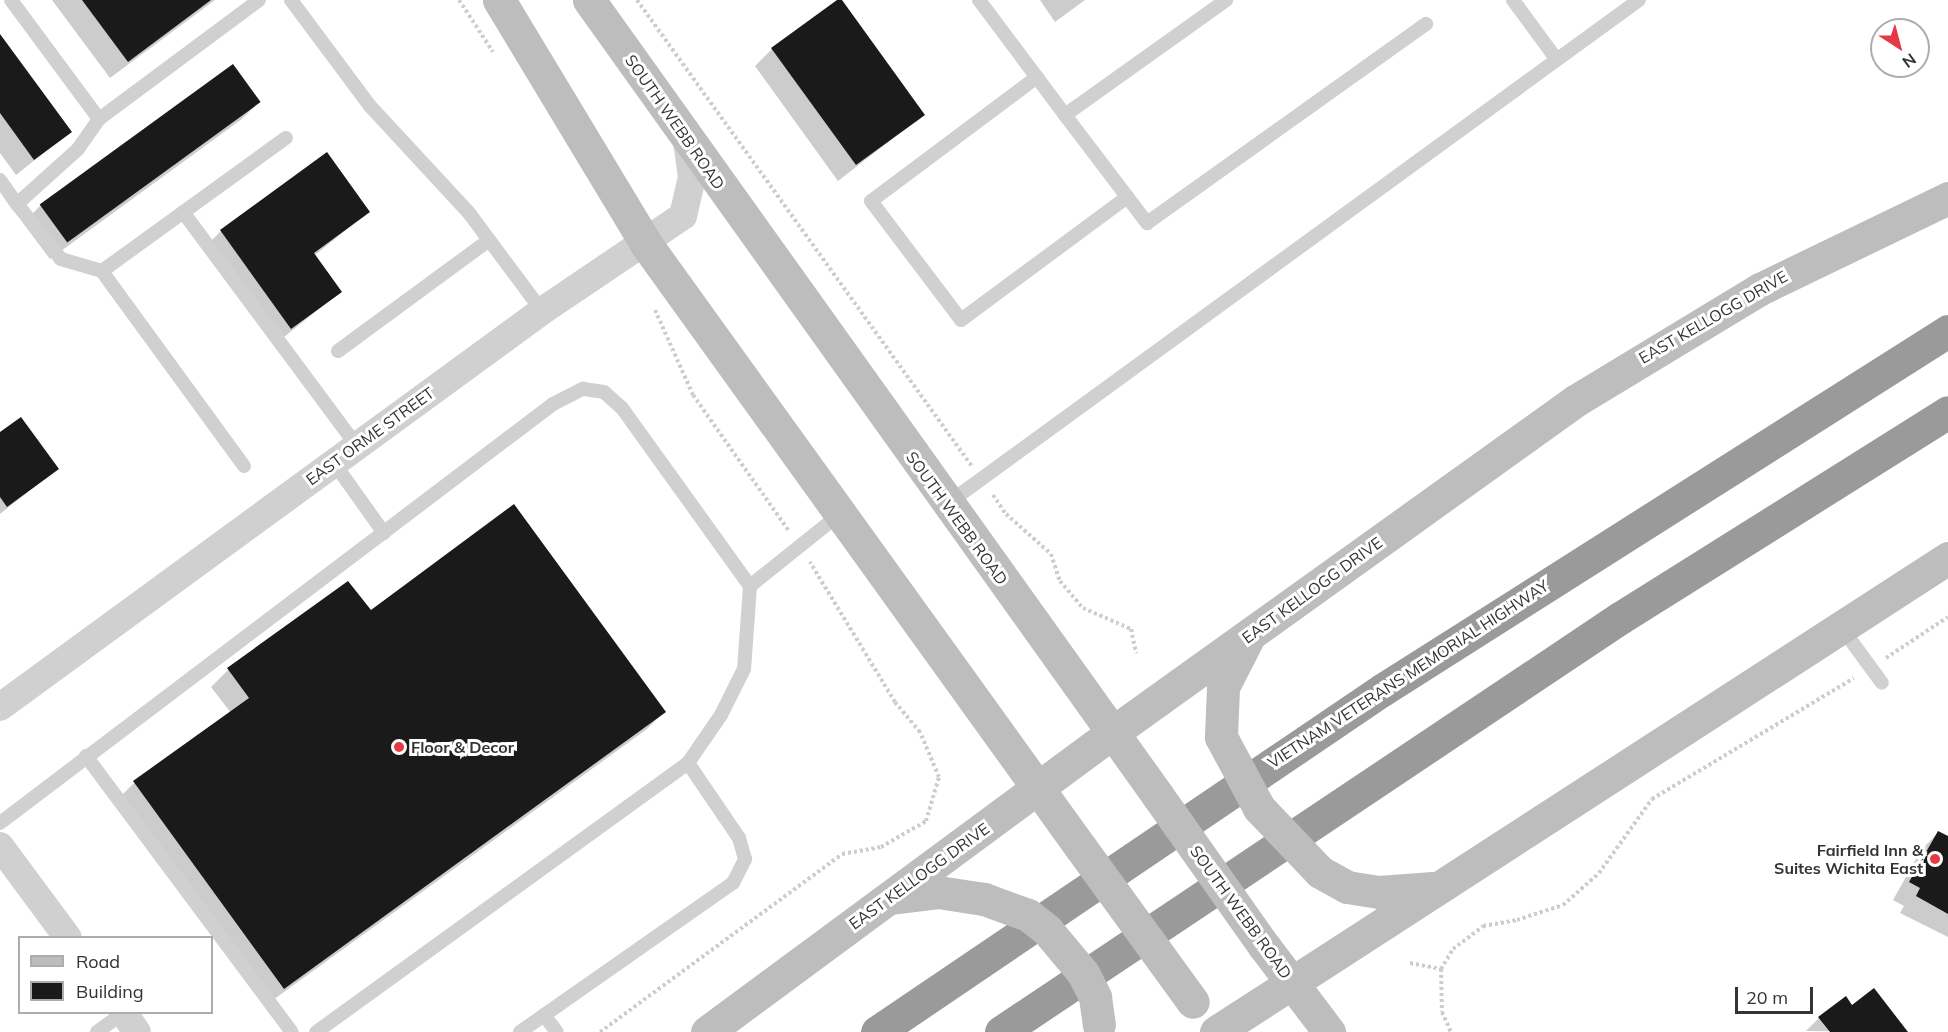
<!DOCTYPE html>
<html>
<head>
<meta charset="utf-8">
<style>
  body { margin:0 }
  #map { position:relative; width:1948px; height:1032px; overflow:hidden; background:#fff; font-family:Mulish,sans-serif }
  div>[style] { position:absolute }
  .shadow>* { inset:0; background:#0003 }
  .building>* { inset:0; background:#1a1a1a; transform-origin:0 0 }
  .path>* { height:4px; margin-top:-2px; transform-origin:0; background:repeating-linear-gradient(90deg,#cdcdcd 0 3px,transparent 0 6px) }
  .lane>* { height:14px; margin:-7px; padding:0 7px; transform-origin:7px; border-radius:7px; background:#d0d0d0 }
  .street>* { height:28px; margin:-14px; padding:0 14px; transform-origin:14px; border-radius:14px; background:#d0d0d0 }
  .secondary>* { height:33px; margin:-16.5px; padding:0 16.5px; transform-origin:16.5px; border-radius:16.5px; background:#bdbdbd }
  .highway>* { height:33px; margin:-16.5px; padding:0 16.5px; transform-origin:16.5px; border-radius:16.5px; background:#9a9a9a }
  .secondary-bridge>* { height:33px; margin:-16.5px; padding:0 16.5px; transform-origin:16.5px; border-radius:16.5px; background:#bdbdbd }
  .dots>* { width:16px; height:16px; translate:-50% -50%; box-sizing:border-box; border:3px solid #fff; border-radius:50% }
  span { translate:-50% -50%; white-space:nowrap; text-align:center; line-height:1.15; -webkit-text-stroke:6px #fff; paint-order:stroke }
  .street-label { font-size:16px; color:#333 }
  .poi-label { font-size:16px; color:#333; font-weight:700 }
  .left { translate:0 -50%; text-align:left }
  .right { translate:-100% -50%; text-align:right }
  .legend { position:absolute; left:18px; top:936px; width:195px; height:78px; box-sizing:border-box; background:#fff; border:2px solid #adadad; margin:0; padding:8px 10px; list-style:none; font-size:18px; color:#333 }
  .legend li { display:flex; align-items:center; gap:12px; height:30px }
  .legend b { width:30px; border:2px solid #adadad }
  .north { position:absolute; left:1870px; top:18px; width:60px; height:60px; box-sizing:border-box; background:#fff; border:2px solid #adadad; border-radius:50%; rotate:144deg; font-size:16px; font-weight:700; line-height:24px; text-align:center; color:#333 }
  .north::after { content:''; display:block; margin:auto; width:21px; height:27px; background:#e63946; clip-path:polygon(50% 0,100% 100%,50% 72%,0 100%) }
  .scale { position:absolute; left:1735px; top:987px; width:78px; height:27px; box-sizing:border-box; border:3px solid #333; border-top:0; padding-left:8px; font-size:18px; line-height:21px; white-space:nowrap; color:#333; -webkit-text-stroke:4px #fff; paint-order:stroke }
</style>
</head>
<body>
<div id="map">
  <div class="shadow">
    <div style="clip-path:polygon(52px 0,215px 0,110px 78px)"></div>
    <div style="clip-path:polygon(840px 0,923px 115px,838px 181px,755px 66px,772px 49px)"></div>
    <div style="clip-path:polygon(1040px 0,1085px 0,1055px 22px)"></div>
    <div style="clip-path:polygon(0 36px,70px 132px,16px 175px,0 153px)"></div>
    <div style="clip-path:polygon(233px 66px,259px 102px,242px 119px,50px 259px,23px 223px,40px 206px)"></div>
    <div style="clip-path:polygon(327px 154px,368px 212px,314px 256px,340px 292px,274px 345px,204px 248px,221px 231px)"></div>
    <div style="clip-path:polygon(0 434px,57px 469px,0 514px)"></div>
    <div style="clip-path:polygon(228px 670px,664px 712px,647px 729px,266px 1005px,117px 800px,134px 783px,231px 713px,211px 687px)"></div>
    <div style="clip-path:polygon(1938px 833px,1948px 836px,1948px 937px,1900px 913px,1904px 906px,1893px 900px,1921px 850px)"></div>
    <div style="clip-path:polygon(1852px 1007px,1906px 1032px,1806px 1031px,1819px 1018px)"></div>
  </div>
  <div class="building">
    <div style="clip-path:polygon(82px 0,211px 0,128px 62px)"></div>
    <div style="clip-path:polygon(837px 0,842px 0,925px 115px,856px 165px,771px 48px)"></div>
    <div style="clip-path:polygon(0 34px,72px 132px,34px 160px,0 113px)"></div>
    <div style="left:233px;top:64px;width:47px;height:239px;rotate:54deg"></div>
    <div style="clip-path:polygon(327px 152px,370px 212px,314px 253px,342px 292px,291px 329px,220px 230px)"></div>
    <div style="clip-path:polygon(21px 417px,59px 469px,7px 507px,0 497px,0 432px)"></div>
    <div style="clip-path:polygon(514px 504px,666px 712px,284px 989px,133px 781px,249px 698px,227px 668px,348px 581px,371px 610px)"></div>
    <div style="clip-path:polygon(1938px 831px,1948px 836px,1948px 914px,1916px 896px,1920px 888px,1909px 882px)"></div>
    <div style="clip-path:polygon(1874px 988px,1908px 1032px,1830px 1032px,1818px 1017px,1846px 996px,1852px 1005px)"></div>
  </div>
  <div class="path">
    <div style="left:459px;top:0;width:62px;rotate:56.8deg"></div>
    <div style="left:637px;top:0;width:573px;rotate:54.31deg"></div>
    <div style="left:655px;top:310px;width:93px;rotate:65.9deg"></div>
    <div style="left:693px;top:395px;width:166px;rotate:54.8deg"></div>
    <div style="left:993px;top:495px;width:23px;rotate:56deg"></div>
    <div style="left:1006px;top:514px;width:60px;rotate:41.6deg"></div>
    <div style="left:1051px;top:554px;width:28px;rotate:72deg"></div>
    <div style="left:1060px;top:581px;width:35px;rotate:50deg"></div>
    <div style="left:1083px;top:608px;width:52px;rotate:23.6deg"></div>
    <div style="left:1131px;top:629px;width:25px;rotate:78deg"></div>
    <div style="left:1886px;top:658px;width:74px;rotate:-33.5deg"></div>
    <div style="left:1410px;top:963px;width:32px;rotate:11deg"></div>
    <div style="left:1441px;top:969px;width:23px;rotate:-59deg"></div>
    <div style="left:1453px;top:949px;width:38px;rotate:-37deg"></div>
    <div style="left:1483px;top:926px;width:35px;rotate:-10deg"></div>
    <div style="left:1517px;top:920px;width:48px;rotate:-18.1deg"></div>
    <div style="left:1563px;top:905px;width:48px;rotate:-41.6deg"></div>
    <div style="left:1599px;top:873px;width:91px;rotate:-54.4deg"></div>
    <div style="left:1652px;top:799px;width:235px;rotate:-30.9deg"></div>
    <div style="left:1441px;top:969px;width:43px;rotate:88.7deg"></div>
    <div style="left:1442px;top:1012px;width:22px;rotate:66deg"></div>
    <div style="left:600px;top:1032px;width:300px;rotate:-36.3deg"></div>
    <div style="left:842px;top:854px;width:40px;rotate:-10deg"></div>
    <div style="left:881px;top:847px;width:52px;rotate:-30deg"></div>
    <div style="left:926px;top:821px;width:46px;rotate:-73.5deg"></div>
    <div style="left:939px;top:777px;width:49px;rotate:-112.9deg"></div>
    <div style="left:920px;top:732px;width:39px;rotate:-130deg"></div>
    <div style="left:895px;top:702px;width:164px;rotate:-121.3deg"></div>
  </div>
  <div class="lane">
    <div style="left:11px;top:0;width:148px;rotate:53.5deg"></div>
    <div style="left:291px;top:0;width:132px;rotate:53.3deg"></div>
    <div style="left:370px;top:106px;width:146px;rotate:47.2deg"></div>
    <div style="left:469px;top:213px;width:122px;rotate:53.3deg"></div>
    <div style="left:979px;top:0;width:144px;rotate:53.2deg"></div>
    <div style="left:1065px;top:115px;width:198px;rotate:-35.5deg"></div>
    <div style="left:1513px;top:0;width:74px;rotate:53.7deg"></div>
    <div style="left:1037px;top:77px;width:207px;rotate:143.2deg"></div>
    <div style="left:871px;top:201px;width:149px;rotate:52.9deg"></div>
    <div style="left:961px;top:320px;width:207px;rotate:-36.5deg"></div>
    <div style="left:1065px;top:115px;width:136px;rotate:52.8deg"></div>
    <div style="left:1147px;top:223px;width:343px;rotate:-35.5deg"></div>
    <div style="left:0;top:180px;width:29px;rotate:55deg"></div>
    <div style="left:183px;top:212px;width:292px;rotate:53.4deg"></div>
    <div style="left:102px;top:271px;width:227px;rotate:-35.9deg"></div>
    <div style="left:338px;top:351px;width:187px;rotate:-36.3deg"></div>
    <div style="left:334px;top:463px;width:86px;rotate:54.5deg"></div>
    <div style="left:244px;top:466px;width:241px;rotate:-126.1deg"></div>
    <div style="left:102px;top:271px;width:43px;rotate:-163.7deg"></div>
    <div style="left:61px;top:259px;width:70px;rotate:-128.7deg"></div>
    <div style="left:17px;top:204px;width:82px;rotate:-42deg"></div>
    <div style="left:78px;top:149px;width:37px;rotate:-55deg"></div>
    <div style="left:99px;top:119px;width:199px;rotate:-36.6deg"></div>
    <div style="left:947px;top:504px;width:856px;rotate:-36.07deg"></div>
    <div style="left:750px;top:586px;width:115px;rotate:-38.7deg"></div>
    <div style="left:1841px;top:627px;width:69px;rotate:53.8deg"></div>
    <div style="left:86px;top:756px;width:344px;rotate:53.3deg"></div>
    <div style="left:0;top:823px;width:694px;rotate:-37.15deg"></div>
    <div style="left:553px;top:404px;width:34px;rotate:-27deg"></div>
    <div style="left:583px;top:389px;width:21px;rotate:8deg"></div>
    <div style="left:604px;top:392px;width:24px;rotate:42deg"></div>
    <div style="left:622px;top:408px;width:219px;rotate:54.3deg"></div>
    <div style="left:750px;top:586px;width:83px;rotate:94.1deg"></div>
    <div style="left:744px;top:669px;width:51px;rotate:116.6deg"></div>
    <div style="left:721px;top:715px;width:58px;rotate:124.5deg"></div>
    <div style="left:688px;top:763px;width:459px;rotate:144.1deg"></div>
    <div style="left:544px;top:1015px;width:21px;rotate:53deg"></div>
    <div style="left:97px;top:1032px;width:32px;rotate:-36deg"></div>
    <div style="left:520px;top:1032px;width:260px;rotate:-35deg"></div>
    <div style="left:733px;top:883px;width:27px;rotate:-63deg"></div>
    <div style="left:745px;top:859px;width:22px;rotate:-106deg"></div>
    <div style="left:739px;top:838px;width:91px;rotate:-124.2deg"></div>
  </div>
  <div class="street">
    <div style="left:0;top:707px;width:671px;rotate:-36.15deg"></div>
    <div style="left:542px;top:311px;width:170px;rotate:-34deg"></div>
    <div style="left:683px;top:216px;width:40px;rotate:-77deg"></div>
    <div style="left:692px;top:177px;width:36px;rotate:-98deg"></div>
    <div style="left:0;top:846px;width:114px;rotate:53.5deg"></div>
    <div style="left:123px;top:1012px;width:24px;rotate:55deg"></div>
  </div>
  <div class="secondary">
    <div style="left:499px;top:0;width:285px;rotate:58.9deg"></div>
    <div style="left:646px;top:244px;width:744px;rotate:54.24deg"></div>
    <div style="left:589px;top:0;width:978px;rotate:54.44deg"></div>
    <div style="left:1221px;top:737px;width:50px;rotate:-87.7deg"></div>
    <div style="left:1223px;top:687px;width:53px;rotate:-62.9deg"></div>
    <div style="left:1320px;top:872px;width:31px;rotate:29deg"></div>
    <div style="left:1347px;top:887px;width:32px;rotate:9deg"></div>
    <div style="left:1379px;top:892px;width:54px;rotate:-4.2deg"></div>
    <div style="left:891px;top:898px;width:47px;rotate:-7.3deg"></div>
    <div style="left:938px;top:892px;width:47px;rotate:8.7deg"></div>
    <div style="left:1264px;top:946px;width:108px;rotate:52.9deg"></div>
    <div style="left:707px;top:1032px;width:503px;rotate:-36.44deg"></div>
    <div style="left:1112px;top:733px;width:570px;rotate:-35.64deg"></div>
    <div style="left:1575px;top:401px;width:216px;rotate:-31.2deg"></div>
    <div style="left:1760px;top:289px;width:209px;rotate:-25.8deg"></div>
    <div style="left:1216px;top:1032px;width:872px;rotate:-32.92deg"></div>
  </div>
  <div class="highway">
    <div style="left:877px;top:1032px;width:610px;rotate:-34.11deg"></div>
    <div style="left:1382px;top:690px;width:670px;rotate:-32.39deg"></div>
    <div style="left:1001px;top:1032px;width:745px;rotate:-33.78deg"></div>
    <div style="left:1620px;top:618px;width:387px;rotate:-32.1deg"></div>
  </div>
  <div class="secondary-bridge">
    <div style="left:1221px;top:737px;width:81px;rotate:61.8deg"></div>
    <div style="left:1259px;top:808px;width:88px;rotate:46.4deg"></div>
    <div style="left:1158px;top:796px;width:184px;rotate:54.8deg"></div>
    <div style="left:1081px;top:848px;width:190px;rotate:54deg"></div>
    <div style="left:984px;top:899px;width:47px;rotate:20deg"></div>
    <div style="left:1028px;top:915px;width:24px;rotate:38deg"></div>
    <div style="left:1047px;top:930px;width:56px;rotate:50.1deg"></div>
    <div style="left:1083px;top:973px;width:27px;rotate:63deg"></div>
    <div style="left:1095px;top:997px;width:28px;rotate:82deg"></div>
  </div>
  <div class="dots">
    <div style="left:399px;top:747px;background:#e63946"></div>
    <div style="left:1935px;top:859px;background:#e63946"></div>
  </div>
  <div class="street-label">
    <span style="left:675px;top:122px;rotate:55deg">SOUTH WEBB ROAD</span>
    <span style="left:1713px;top:317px;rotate:-30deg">EAST KELLOGG DRIVE</span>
    <span style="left:370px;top:436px;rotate:-36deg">EAST ORME STREET</span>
    <span style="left:957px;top:518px;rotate:54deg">SOUTH WEBB ROAD</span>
    <span style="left:1312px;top:590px;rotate:-36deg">EAST KELLOGG DRIVE</span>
    <span style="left:1408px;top:674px;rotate:-33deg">VIETNAM VETERANS MEMORIAL HIGHWAY</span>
    <span style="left:919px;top:876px;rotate:-36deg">EAST KELLOGG DRIVE</span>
    <span style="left:1241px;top:912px;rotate:54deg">SOUTH WEBB ROAD</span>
  </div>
  <div class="poi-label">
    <span class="left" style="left:411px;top:747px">Floor &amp; Decor</span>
    <span class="right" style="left:1923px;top:859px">Fairfield Inn &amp;<br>Suites Wichita East</span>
  </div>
  <ul class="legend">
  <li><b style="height:8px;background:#bdbdbd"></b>Road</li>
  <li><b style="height:16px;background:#1a1a1a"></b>Building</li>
  </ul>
  <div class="north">N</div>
  <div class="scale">20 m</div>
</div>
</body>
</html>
